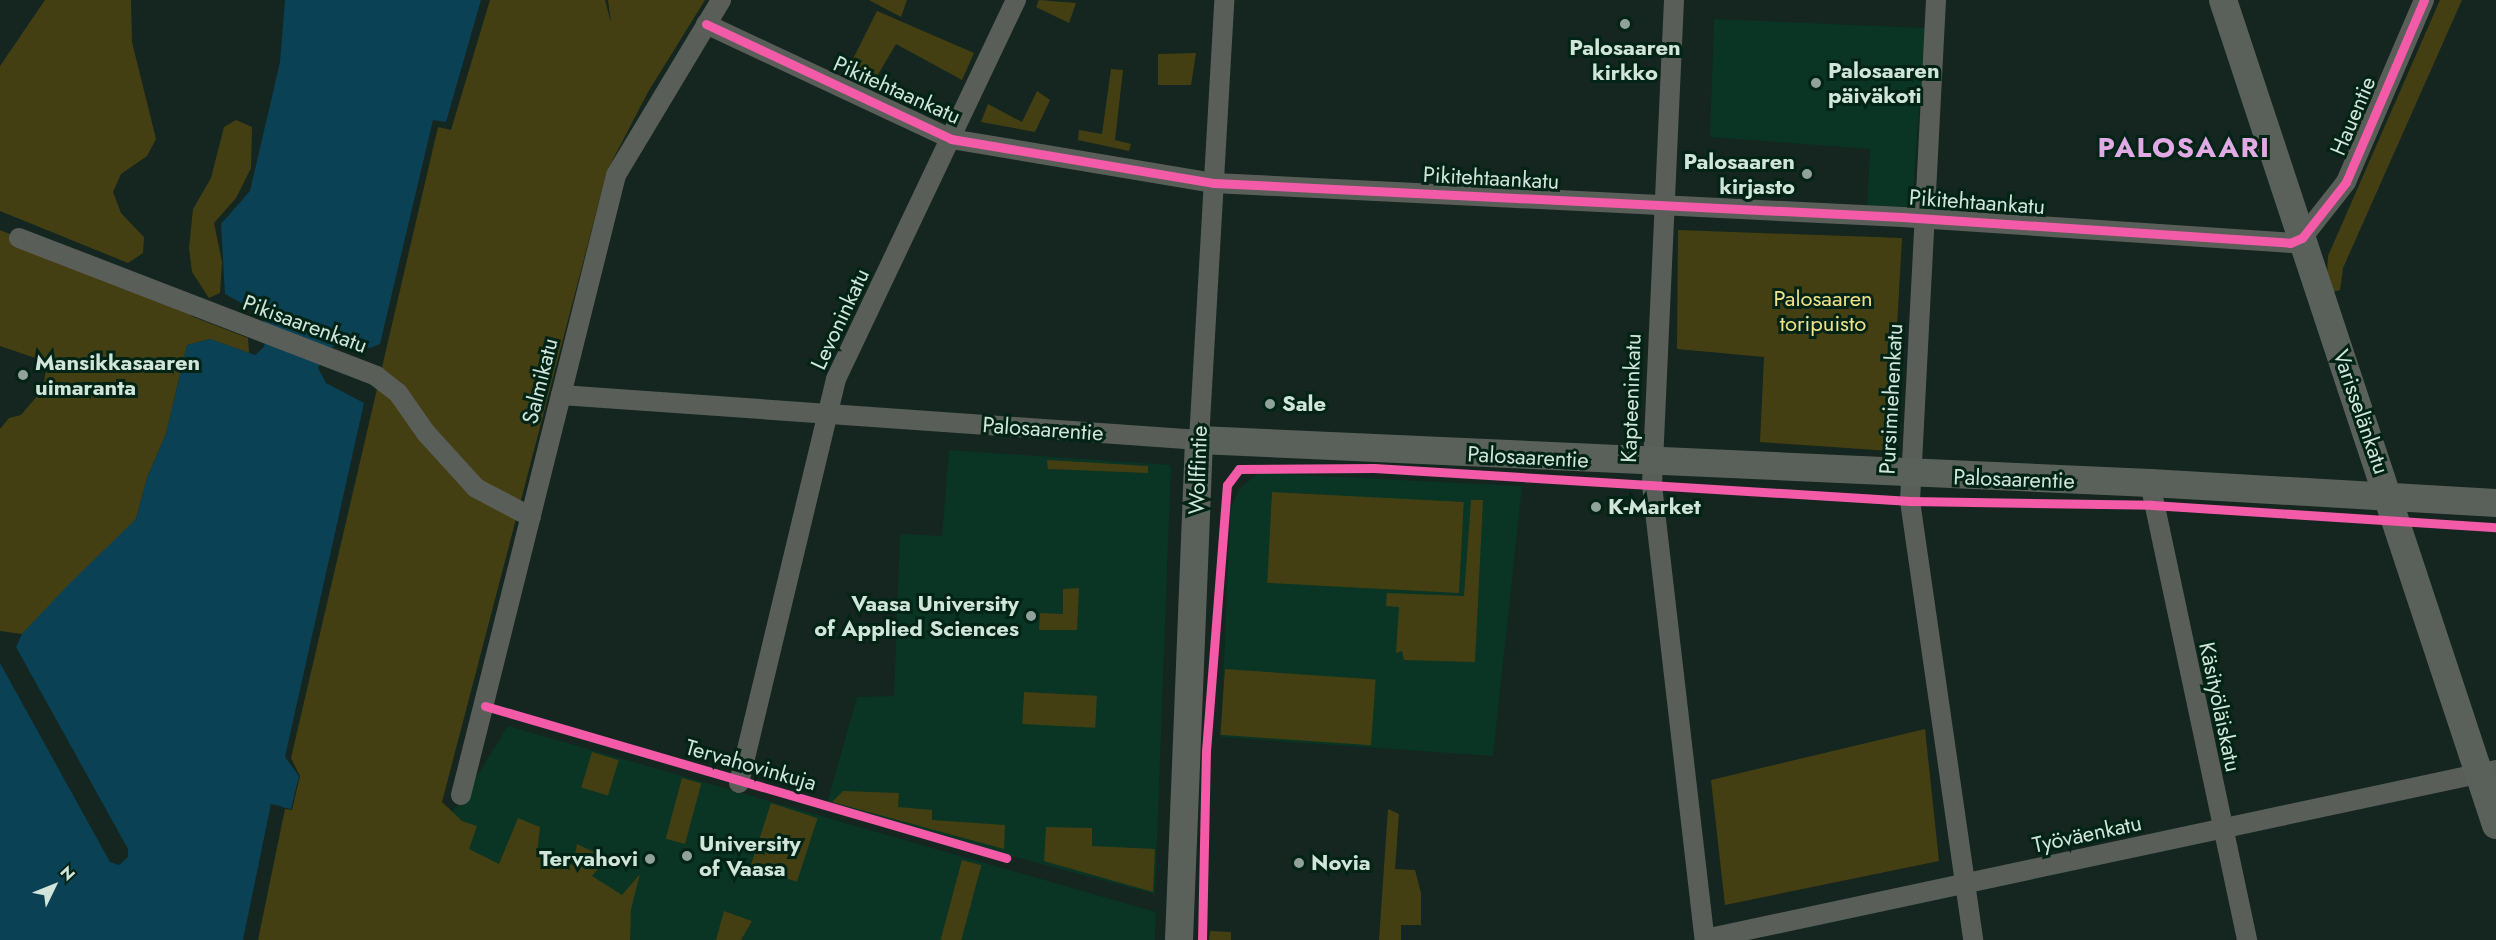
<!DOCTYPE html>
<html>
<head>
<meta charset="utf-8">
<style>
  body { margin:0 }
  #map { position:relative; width:2496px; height:940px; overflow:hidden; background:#14261f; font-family:Jost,sans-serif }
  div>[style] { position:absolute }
  .built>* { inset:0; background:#0a3424 }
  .green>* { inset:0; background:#443f13; transform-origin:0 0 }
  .water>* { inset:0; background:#0a4154 }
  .pier>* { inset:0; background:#14261f }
  .street>* { height:20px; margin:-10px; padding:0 10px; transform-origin:10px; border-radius:10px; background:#595e59 }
  .secondary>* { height:28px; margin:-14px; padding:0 14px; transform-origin:14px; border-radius:14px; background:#5a615a }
  .cycleway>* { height:9px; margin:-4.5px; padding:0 4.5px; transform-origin:4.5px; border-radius:4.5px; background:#f35aa7 }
  .dots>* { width:16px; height:16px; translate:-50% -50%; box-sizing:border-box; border:3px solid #022417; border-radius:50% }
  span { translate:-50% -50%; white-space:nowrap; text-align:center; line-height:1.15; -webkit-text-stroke:6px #022417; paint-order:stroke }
  .poi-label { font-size:22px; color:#d2e5db; font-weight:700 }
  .left { translate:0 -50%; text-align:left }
  .right { translate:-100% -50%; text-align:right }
  .street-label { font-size:22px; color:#d2e5db }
  .park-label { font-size:22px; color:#f2e187 }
  .district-label { font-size:28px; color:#e2aae4; font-weight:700; letter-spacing:1.5px }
  .north { position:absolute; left:24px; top:856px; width:60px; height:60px; -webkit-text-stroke:4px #022417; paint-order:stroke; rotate:47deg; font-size:16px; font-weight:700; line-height:24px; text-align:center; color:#d2e5db }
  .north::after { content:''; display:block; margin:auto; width:21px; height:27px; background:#d2e5db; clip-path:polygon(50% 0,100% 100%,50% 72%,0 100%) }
</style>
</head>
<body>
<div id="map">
  <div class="built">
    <div style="clip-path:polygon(1714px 19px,1925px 28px,1912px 208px,1867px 207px,1870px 149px,1710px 137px)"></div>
    <div style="clip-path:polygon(949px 450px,1171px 465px,1155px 894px,826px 807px,857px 697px,894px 696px,900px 534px,942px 536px)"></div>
    <div style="clip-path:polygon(1258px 473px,1522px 486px,1493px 756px,1221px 737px,1230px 512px,1238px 490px)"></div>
    <div style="clip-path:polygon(508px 726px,1156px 912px,1155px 940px,352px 940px,364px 913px,462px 800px)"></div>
  </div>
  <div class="green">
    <div style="clip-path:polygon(45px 0,131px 0,132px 42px,156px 139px,147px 156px,121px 174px,113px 192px,121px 213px,144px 237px,143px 253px,128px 263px,0 211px,0 66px)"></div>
    <div style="clip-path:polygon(490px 0,605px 0,611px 23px,608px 0,705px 0,648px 92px,607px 171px,442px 802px,462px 821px,477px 826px,469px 849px,499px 864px,518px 818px,540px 827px,537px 853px,554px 855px,554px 861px,573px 865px,577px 844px,607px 858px,592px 876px,622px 895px,640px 874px,631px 909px,630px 940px,258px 940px,285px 809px,292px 810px,300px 776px,291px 758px,438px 127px,451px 130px)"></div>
    <div style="clip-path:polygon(869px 0,907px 0,901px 17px)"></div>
    <div style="clip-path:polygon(1039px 0,1076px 3px,1069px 23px,1036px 7px)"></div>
    <div style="clip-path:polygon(2440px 0,2462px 0,2343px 268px,2340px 290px,2333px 292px,2327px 276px,2328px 256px)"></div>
    <div style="clip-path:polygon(877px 11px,974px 53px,962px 80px,896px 44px,873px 83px,847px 71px)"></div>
    <div style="clip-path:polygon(1196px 53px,1191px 85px,1158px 85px,1158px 54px)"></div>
    <div style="clip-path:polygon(1111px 69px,1123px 70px,1115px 140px,1131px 144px,1129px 151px,1078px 140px,1079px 130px,1102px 134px)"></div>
    <div style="clip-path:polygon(1037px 91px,1050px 100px,1035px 132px,981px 122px,988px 104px,1022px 122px)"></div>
    <div style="clip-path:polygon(236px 120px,252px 127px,251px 168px,236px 198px,214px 223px,222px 262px,220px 293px,209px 298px,192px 272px,189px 248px,193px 209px,211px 178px,224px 127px)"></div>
    <div style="clip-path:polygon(0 230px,192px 308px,191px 316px,248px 338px,249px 353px,210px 339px,187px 345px,166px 434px,147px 478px,136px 519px,22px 634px,0 631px,0 429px,9px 418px,21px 415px,43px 389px,47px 362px,0 346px)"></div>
    <div style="clip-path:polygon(1678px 230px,1902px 238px,1890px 451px,1760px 442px,1764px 357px,1677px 349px)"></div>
    <div style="clip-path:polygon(1047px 460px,1148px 466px,1148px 473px,1048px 469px)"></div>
    <div style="left:1272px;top:492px;width:192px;height:91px;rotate:3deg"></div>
    <div style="clip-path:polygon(1471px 500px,1483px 500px,1475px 662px,1404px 660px,1402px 651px,1396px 653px,1399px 607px,1386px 606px,1387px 593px,1464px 596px)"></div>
    <div style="clip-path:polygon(1079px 588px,1077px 630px,1039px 630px,1040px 613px,1063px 614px,1063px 589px)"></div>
    <div style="left:1225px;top:669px;width:151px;height:66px;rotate:4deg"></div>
    <div style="left:1024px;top:692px;width:73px;height:32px;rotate:3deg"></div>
    <div style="clip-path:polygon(1925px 729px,1939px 861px,1725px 905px,1711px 780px)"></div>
    <div style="left:592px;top:752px;width:28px;height:37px;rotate:17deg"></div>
    <div style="left:682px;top:778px;width:20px;height:63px;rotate:15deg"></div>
    <div style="clip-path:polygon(843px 791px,899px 793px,898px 807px,932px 810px,932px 820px,1005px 825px,1004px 849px,832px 802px)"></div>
    <div style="left:771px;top:803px;width:49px;height:67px;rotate:18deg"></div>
    <div style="clip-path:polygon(1388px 809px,1399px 814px,1395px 869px,1415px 870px,1421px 893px,1421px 925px,1401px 925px,1401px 940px,1379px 940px)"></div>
    <div style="clip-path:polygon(1046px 827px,1092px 828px,1092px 846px,1155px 849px,1153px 892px,1044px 861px)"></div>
    <div style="left:962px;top:860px;width:20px;height:84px;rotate:15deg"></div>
    <div style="clip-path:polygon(724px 911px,752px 921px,741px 940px,716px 940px)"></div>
    <div style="clip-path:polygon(1210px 931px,1231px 932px,1231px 940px,1209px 940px)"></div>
  </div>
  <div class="water">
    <div style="clip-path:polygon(285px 0,481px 0,446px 122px,433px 120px,380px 344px,370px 348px,339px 343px,328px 350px,318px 368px,326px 383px,364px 403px,285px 757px,299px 776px,291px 809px,281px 807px,274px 816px,250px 940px,0 940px,0 663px,110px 862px,119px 865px,128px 857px,128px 849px,16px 647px,22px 634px,68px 585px,136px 519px,147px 478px,166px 434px,187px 345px,210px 339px,255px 355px,264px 347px,267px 327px,261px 314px,225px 294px,221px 224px,250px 191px,280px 62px)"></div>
  </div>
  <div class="pier">
    <div style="clip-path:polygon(271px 804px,281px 806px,280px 814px,253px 940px,243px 940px)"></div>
  </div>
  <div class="street">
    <div style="left:1674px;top:0;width:485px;rotate:92.6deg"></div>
    <div style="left:1652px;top:485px;width:458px;rotate:83.4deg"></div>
    <div style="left:1936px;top:0;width:502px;rotate:92.97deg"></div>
    <div style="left:1910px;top:501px;width:443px;rotate:81.8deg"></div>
    <div style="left:706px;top:24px;width:271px;rotate:25.1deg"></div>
    <div style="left:951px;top:139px;width:267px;rotate:9.5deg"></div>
    <div style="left:1214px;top:183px;width:689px;rotate:2.83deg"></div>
    <div style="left:1902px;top:217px;width:389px;rotate:3.8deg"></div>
    <div style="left:2290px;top:243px;width:13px;rotate:-23deg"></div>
    <div style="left:2302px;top:238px;width:71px;rotate:-51.8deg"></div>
    <div style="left:2346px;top:182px;width:198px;rotate:-66.8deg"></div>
    <div style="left:19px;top:238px;width:383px;rotate:21.1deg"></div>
    <div style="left:376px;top:376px;width:28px;rotate:38deg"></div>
    <div style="left:398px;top:393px;width:49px;rotate:55deg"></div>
    <div style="left:426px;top:433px;width:74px;rotate:47.7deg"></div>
    <div style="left:476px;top:488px;width:62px;rotate:27.8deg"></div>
    <div style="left:561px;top:395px;width:640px;rotate:4.03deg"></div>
    <div style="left:1199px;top:440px;width:441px;rotate:-86.7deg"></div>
    <div style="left:2150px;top:483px;width:467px;rotate:78deg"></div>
    <div style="left:739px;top:783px;width:415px;rotate:-76.5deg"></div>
    <div style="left:836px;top:379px;width:420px;rotate:-64.6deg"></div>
    <div style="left:461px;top:795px;width:639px;rotate:-75.96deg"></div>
    <div style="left:616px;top:175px;width:204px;rotate:-59deg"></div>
    <div style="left:1705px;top:939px;width:809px;rotate:-12.06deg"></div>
  </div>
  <div class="secondary">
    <div style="left:2223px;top:0;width:869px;rotate:71.69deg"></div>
    <div style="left:1179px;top:940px;width:500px;rotate:-87.71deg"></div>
    <div style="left:1199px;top:440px;width:952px;rotate:2.59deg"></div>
    <div style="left:2150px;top:483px;width:347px;rotate:3.3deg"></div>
  </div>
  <div class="cycleway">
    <div style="left:706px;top:24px;width:271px;rotate:25.1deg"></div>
    <div style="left:951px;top:139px;width:267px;rotate:9.5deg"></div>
    <div style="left:1214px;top:183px;width:689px;rotate:2.83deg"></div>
    <div style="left:1902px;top:217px;width:389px;rotate:3.8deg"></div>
    <div style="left:2290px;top:243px;width:13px;rotate:-23deg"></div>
    <div style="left:2302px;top:238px;width:71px;rotate:-51.8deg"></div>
    <div style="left:2346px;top:182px;width:198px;rotate:-66.8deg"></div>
    <div style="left:485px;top:706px;width:543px;rotate:16.26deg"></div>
    <div style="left:1202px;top:940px;width:189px;rotate:-88.8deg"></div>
    <div style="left:1206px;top:751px;width:267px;rotate:-85.5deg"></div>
    <div style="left:1227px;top:485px;width:20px;rotate:-53deg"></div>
    <div style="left:1239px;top:469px;width:135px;rotate:-0.4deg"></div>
    <div style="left:1374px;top:468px;width:537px;rotate:3.52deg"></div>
    <div style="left:1910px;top:501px;width:242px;rotate:0.9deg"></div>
    <div style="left:2152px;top:505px;width:345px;rotate:3.7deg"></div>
  </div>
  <div class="dots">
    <div style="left:1625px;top:24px;background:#90a299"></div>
    <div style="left:1816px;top:83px;background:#90a299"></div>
    <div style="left:1807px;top:174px;background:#90a299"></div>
    <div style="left:23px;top:375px;background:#90a299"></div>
    <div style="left:1270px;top:404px;background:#90a299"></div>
    <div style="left:1596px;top:507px;background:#90a299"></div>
    <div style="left:1031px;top:616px;background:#90a299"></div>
    <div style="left:687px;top:856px;background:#90a299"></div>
    <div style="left:650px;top:859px;background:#90a299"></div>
    <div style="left:1299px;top:863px;background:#90a299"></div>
  </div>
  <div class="poi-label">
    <span style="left:1625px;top:60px">Palosaaren<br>kirkko</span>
    <span class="left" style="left:1828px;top:83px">Palosaaren<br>päiväkoti</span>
    <span class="right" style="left:1795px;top:174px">Palosaaren<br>kirjasto</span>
    <span class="left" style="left:35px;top:375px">Mansikkasaaren<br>uimaranta</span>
    <span class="left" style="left:1282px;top:404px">Sale</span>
    <span class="left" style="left:1608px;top:507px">K-Market</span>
    <span class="right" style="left:1019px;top:616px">Vaasa University<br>of Applied Sciences</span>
    <span class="left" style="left:699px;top:856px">University<br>of Vaasa</span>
    <span class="right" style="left:638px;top:859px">Tervahovi</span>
    <span class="left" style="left:1311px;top:863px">Novia</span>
  </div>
  <div class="street-label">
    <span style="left:897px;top:90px;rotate:24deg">Pikitehtaankatu</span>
    <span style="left:2353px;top:116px;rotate:-67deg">Hauentie</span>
    <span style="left:1491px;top:178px;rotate:3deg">Pikitehtaankatu</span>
    <span style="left:1977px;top:202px;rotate:4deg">Pikitehtaankatu</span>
    <span style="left:840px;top:319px;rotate:-65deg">Levoninkatu</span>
    <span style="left:305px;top:324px;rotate:20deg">Pikisaarenkatu</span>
    <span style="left:540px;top:381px;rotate:-76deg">Salmikatu</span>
    <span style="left:1631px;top:398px;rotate:-88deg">Kapteeninkatu</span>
    <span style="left:1891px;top:399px;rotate:-87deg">Pursimiehenkatu</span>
    <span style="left:2361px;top:412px;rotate:71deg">Varisselänkatu</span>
    <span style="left:1043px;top:429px;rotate:4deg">Palosaarentie</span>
    <span style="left:1528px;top:457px;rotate:3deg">Palosaarentie</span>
    <span style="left:1198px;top:470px;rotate:-88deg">Wolffintie</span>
    <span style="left:2014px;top:479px;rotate:2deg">Palosaarentie</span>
    <span style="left:2220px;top:707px;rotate:78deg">Käsityöläiskatu</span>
    <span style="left:751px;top:765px;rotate:16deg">Tervahovinkuja</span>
    <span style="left:2087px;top:834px;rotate:-12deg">Työväenkatu</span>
  </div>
  <div class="park-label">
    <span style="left:1823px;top:311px">Palosaaren<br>toripuisto</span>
  </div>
  <div class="district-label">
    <span style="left:2184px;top:148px">PALOSAARI</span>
  </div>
  <div class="north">N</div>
</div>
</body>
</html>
